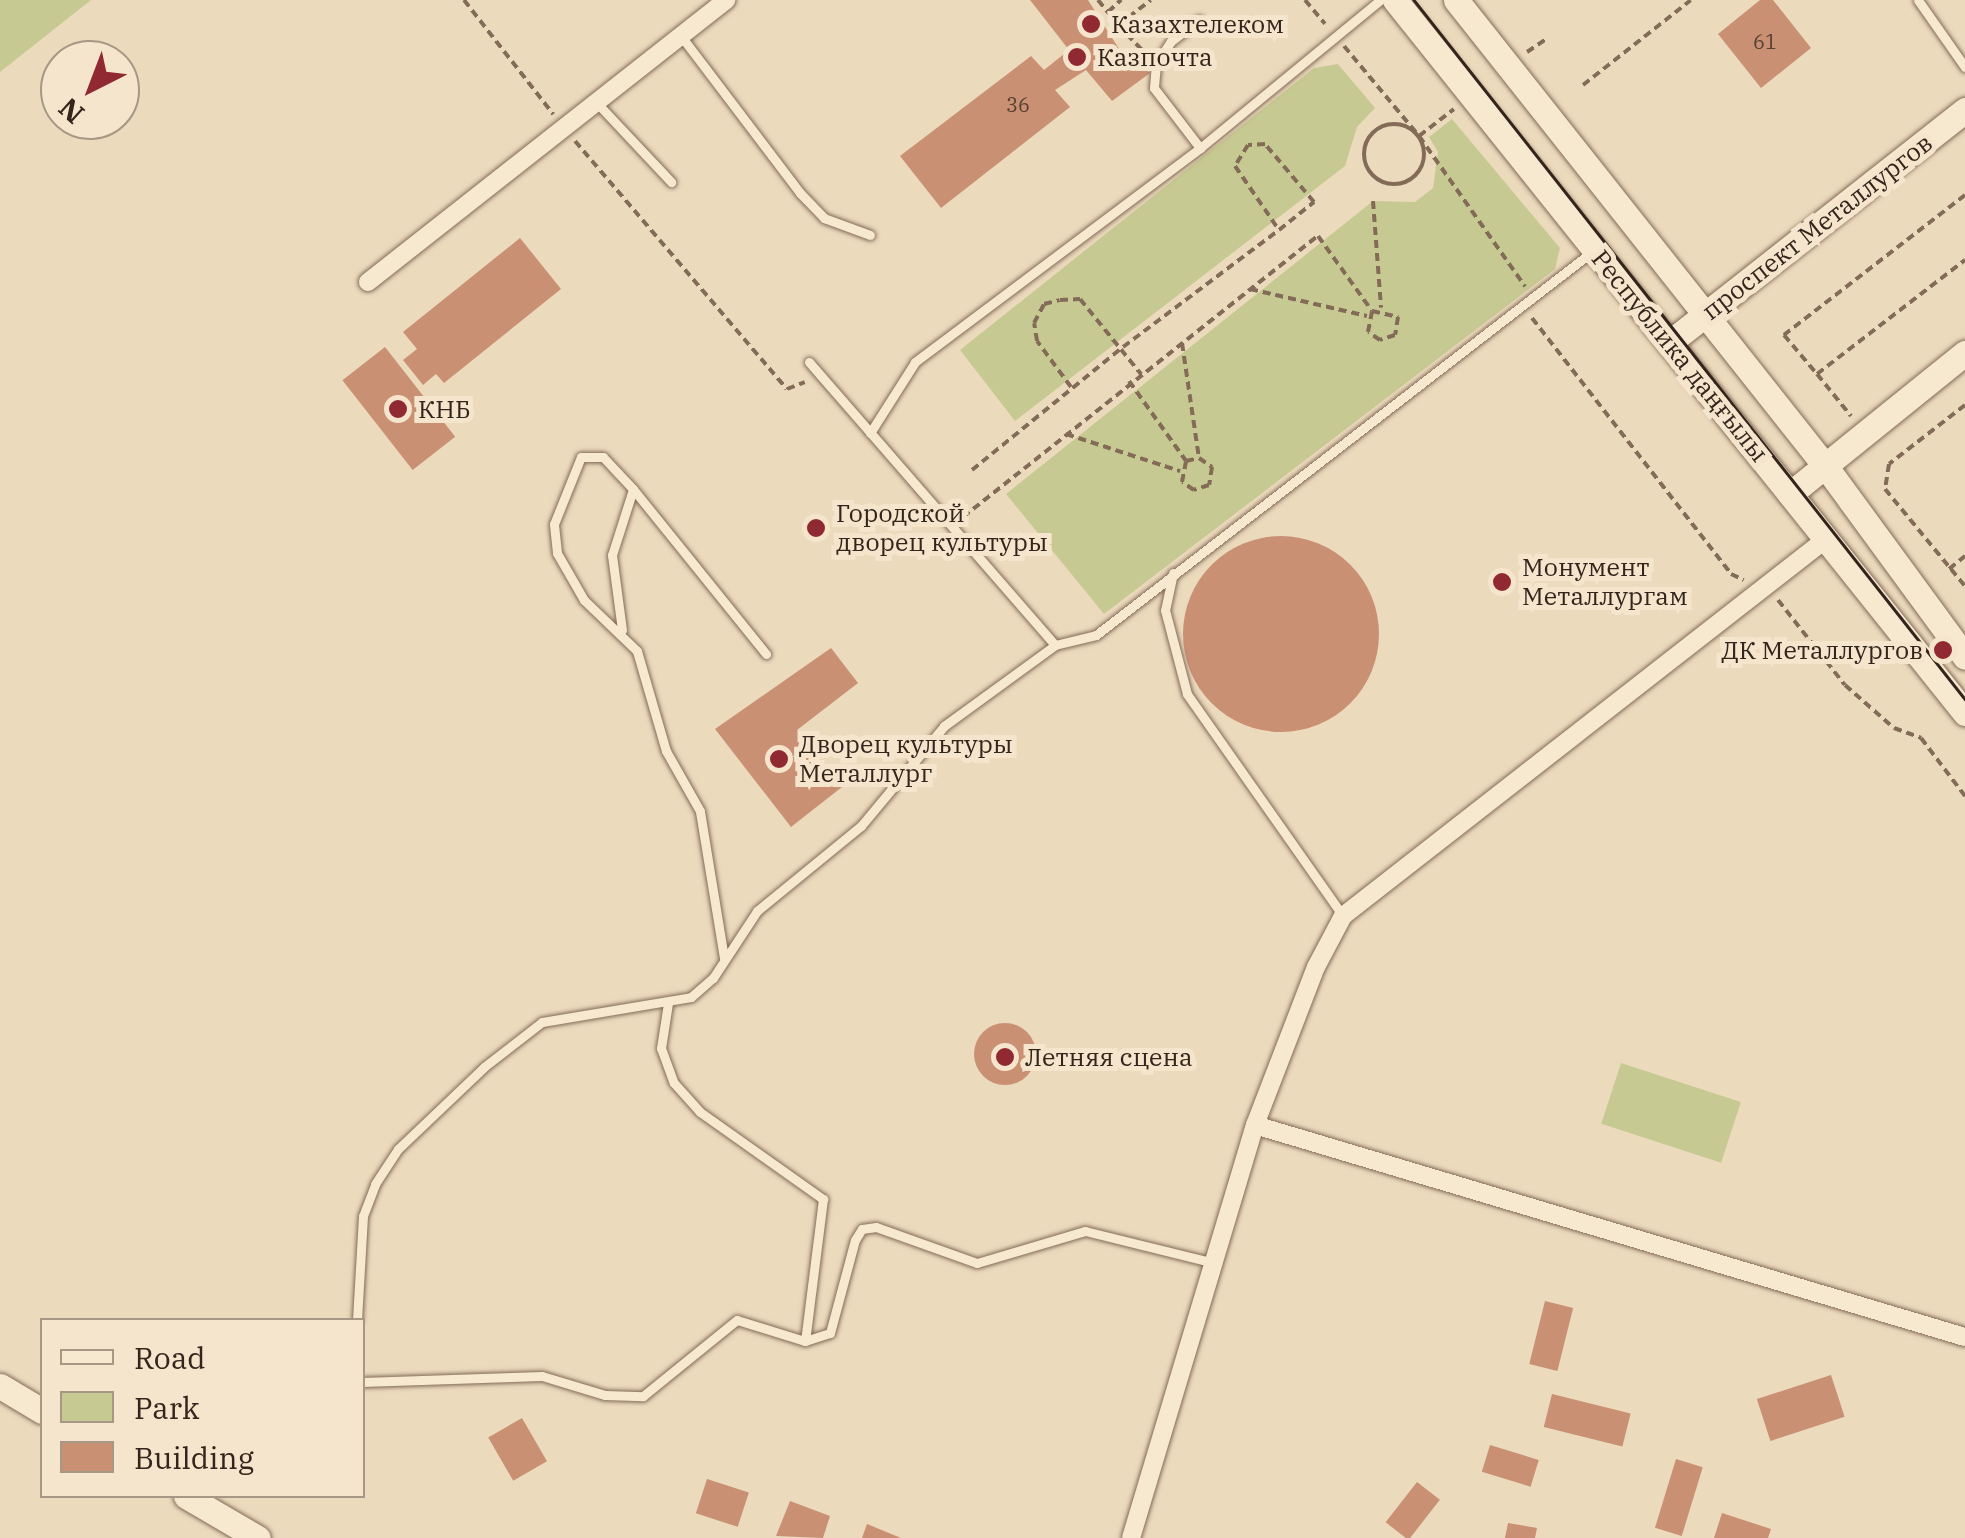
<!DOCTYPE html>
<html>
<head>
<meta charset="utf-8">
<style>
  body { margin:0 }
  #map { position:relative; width:1965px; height:1538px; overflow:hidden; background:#ecdabd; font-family:"IBM Plex Serif",serif }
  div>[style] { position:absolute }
  .green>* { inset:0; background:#c7c992; transform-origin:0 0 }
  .building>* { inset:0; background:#c99074; transform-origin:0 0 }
  .round { border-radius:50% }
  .path>* { height:4px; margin-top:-2px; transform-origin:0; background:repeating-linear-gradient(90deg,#836b57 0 8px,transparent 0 13px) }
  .path>.ring { margin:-2px; padding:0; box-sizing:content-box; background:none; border:4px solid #836b57; border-radius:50% }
  .roads { filter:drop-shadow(0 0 2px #836b57) drop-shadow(0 0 2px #836b57) }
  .service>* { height:9px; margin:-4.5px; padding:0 4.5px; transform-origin:4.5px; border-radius:4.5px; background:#f7e8d0 }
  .minor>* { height:18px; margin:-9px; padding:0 9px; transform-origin:9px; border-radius:9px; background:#f7e8d0 }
  .secondary>* { height:25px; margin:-12.5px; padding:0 12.5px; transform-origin:12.5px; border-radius:12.5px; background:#f7e8d0 }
  .tram>* { height:2.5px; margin:-1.25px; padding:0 1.25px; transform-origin:1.25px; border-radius:1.25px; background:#33251b }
  .dots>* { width:28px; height:28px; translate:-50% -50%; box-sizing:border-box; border:5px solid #f4e5cc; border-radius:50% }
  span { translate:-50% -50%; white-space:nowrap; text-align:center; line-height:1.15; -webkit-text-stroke:10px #f4e5cc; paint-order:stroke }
  .number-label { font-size:20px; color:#584031 }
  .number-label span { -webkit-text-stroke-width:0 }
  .poi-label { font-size:25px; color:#33251b }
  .left { translate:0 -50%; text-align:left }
  .right { translate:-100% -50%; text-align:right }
  .street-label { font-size:25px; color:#33251b }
  .legend { position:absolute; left:40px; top:1318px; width:325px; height:180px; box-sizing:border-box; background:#f4e5cc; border:2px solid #a79885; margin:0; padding:12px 18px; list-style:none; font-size:30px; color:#33251b }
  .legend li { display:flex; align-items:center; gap:20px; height:50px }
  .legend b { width:50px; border:2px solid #a79885 }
  .north { position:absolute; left:40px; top:40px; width:100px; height:100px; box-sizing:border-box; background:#f4e5cc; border:2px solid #a79885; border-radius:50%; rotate:222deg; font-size:28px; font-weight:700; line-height:40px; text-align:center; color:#33251b }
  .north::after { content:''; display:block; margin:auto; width:35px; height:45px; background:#902932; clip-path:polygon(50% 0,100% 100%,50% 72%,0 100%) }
</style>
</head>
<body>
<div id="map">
  <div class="green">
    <div style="clip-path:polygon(0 0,91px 0,0 72px)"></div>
    <div style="clip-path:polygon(1338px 64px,1375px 108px,1357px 127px,1345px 166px,1015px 421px,960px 350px,1314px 68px)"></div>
    <div style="clip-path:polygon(1452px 119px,1560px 248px,1555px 269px,1104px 614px,1006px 494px,1373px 201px,1415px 202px,1433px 188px,1438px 152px,1429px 137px)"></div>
    <div style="left:1621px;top:1063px;width:126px;height:64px;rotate:18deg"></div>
  </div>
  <div class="building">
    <div style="clip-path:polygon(1030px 0,1088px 0,1121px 52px,1150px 73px,1112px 101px,1086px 70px,1055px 90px,1070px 107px,941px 208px,900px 156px,1031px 56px,1044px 70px,1069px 50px)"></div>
    <div style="clip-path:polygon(1760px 0,1773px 0,1811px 48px,1761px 88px,1718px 34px)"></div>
    <div style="clip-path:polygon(520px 238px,561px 289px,444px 383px,436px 374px,423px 385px,403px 360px,417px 349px,403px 332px)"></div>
    <div style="left:385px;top:347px;width:114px;height:54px;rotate:52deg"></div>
    <div class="round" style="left:1183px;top:536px;width:196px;height:196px"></div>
    <div style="clip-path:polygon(831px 648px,858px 683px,797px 730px,842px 787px,791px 827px,715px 729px)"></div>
    <div class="round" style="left:974px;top:1023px;width:62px;height:62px"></div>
    <div style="left:1545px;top:1301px;width:29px;height:65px;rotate:14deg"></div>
    <div style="left:1831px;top:1375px;width:44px;height:78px;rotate:72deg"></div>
    <div style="left:1552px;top:1394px;width:81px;height:34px;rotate:14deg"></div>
    <div style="left:522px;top:1418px;width:50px;height:39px;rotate:60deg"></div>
    <div style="left:1490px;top:1445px;width:51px;height:28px;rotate:17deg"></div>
    <div style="left:1676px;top:1459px;width:28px;height:72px;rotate:17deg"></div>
    <div style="left:707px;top:1479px;width:44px;height:36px;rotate:18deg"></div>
    <div style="left:1417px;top:1482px;width:29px;height:51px;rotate:38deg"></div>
    <div style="clip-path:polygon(790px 1501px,830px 1516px,823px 1538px,776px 1536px)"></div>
    <div style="clip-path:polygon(1722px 1513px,1771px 1529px,1768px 1538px,1714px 1538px)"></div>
    <div style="clip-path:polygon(1508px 1523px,1537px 1528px,1535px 1538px,1505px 1538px)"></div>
    <div style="clip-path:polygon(867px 1524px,901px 1538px,862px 1538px)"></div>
  </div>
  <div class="path">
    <div style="left:464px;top:0;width:145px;rotate:52deg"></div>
    <div style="left:1098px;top:0;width:32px;rotate:51deg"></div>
    <div style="left:1118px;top:25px;width:41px;rotate:-37.1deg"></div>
    <div style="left:1305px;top:0;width:31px;rotate:50deg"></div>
    <div style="left:1108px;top:12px;width:18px;rotate:-43deg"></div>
    <div style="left:1118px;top:25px;width:40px;rotate:46deg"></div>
    <div style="left:1344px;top:46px;width:117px;rotate:50.2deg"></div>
    <div style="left:1419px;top:136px;width:184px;rotate:54.8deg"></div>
    <div style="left:1527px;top:52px;width:23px;rotate:-34deg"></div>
    <div style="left:1583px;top:85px;width:137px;rotate:-38.2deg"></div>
    <div class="ring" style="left:1364px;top:124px;width:56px;height:56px"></div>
    <div style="left:1419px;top:136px;width:44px;rotate:-37.6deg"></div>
    <div style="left:575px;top:141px;width:326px;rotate:49.5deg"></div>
    <div style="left:787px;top:389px;width:19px;rotate:-21deg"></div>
    <div style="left:1965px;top:195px;width:229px;rotate:142.3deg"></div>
    <div style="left:1784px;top:335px;width:51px;rotate:49.8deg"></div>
    <div style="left:1817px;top:374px;width:187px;rotate:-37.6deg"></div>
    <div style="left:1373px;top:201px;width:107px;rotate:85.7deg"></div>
    <div style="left:1250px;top:289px;width:120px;rotate:13deg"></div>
    <div style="left:1532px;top:318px;width:324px;rotate:52.1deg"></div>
    <div style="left:1731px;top:574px;width:14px;rotate:25deg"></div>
    <div style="left:1182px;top:343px;width:116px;rotate:81.6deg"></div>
    <div style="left:1817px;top:374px;width:54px;rotate:51deg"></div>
    <div style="left:1129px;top:381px;width:98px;rotate:54.5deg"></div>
    <div style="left:1186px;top:461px;width:13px;rotate:-13deg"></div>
    <div style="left:1199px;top:458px;width:16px;rotate:35deg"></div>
    <div style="left:1212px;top:467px;width:18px;rotate:99deg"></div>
    <div style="left:1209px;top:485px;width:16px;rotate:162deg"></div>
    <div style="left:1194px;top:490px;width:14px;rotate:-146deg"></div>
    <div style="left:1182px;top:482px;width:21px;rotate:-79deg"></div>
    <div style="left:1071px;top:387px;width:57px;rotate:-126.5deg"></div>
    <div style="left:1037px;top:341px;width:18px;rotate:-99deg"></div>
    <div style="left:1034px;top:323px;width:21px;rotate:-62deg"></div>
    <div style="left:1044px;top:304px;width:16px;rotate:-14deg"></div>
    <div style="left:1060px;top:300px;width:20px;rotate:-3deg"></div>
    <div style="left:1080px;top:299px;width:97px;rotate:50.9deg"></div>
    <div style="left:1965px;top:405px;width:96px;rotate:142.2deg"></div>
    <div style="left:1889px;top:464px;width:25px;rotate:99deg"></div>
    <div style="left:1885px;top:489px;width:126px;rotate:50.5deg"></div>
    <div style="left:1066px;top:434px;width:120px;rotate:18deg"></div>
    <div style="left:972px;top:470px;width:195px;rotate:-39.2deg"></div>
    <div style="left:1123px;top:347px;width:195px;rotate:-36.9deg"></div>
    <div style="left:1279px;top:230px;width:45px;rotate:-38.7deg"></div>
    <div style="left:1314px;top:202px;width:76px;rotate:-130.2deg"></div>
    <div style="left:1265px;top:144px;width:17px;rotate:177deg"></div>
    <div style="left:1248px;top:145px;width:25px;rotate:122deg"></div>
    <div style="left:1235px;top:166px;width:78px;rotate:55.5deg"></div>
    <div style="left:963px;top:517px;width:453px;rotate:-38.4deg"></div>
    <div style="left:1318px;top:236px;width:92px;rotate:54.2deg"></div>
    <div style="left:1372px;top:311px;width:27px;rotate:13deg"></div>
    <div style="left:1398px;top:317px;width:18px;rotate:99deg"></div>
    <div style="left:1395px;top:335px;width:16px;rotate:162deg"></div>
    <div style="left:1380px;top:340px;width:14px;rotate:-146deg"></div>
    <div style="left:1368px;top:332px;width:21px;rotate:-79deg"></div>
    <div style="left:1949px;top:569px;width:21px;rotate:-39deg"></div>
    <div style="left:1778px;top:600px;width:108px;rotate:51.8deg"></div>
    <div style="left:1845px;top:685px;width:65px;rotate:41.3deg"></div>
    <div style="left:1894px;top:728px;width:29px;rotate:20deg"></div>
    <div style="left:1921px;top:738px;width:73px;rotate:52.8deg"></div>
  </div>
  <div class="roads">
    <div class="service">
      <div style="left:1918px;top:0;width:82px;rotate:55deg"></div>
      <div style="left:1199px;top:20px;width:35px;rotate:143deg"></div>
      <div style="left:1171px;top:41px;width:27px;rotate:123deg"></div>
      <div style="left:1156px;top:64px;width:24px;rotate:95deg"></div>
      <div style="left:1154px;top:88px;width:76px;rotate:52.5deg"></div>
      <div style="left:681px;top:36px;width:197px;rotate:52.8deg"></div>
      <div style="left:800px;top:193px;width:35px;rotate:46deg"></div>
      <div style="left:824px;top:218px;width:49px;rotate:20.3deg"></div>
      <div style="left:596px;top:102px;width:110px;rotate:46.8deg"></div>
      <div style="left:809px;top:362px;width:375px;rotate:49deg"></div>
      <div style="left:870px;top:433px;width:84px;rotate:-57.6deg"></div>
      <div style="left:915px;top:362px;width:356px;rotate:-36.9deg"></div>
      <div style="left:1200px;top:148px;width:233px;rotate:-39.4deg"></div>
      <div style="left:1173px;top:573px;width:38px;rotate:102deg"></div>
      <div style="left:1165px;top:610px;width:87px;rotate:75.3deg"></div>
      <div style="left:1187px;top:694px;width:271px;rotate:54.9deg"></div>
      <div style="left:622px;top:630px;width:76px;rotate:-97.6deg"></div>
      <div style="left:612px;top:555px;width:69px;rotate:-72.3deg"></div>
      <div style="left:724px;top:958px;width:149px;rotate:-99.3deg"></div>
      <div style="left:700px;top:811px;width:69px;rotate:-119.5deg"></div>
      <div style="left:666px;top:751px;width:104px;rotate:-106.2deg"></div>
      <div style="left:637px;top:651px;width:74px;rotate:-136.1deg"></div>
      <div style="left:584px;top:600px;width:54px;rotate:-119.9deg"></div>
      <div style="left:557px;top:553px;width:29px;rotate:-96deg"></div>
      <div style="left:554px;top:524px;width:72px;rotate:-68.1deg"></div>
      <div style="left:581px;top:457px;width:22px"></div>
      <div style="left:603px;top:457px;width:44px;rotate:46.8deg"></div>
      <div style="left:633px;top:489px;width:212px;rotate:51.1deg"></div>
      <div style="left:668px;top:1003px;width:46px;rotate:98.8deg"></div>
      <div style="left:661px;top:1048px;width:37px;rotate:70deg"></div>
      <div style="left:674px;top:1083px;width:39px;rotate:48deg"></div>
      <div style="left:700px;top:1112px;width:151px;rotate:35.3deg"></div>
      <div style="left:823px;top:1199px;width:143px;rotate:97.2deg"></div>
      <div style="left:357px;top:1320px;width:104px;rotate:-86.7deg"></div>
      <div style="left:363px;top:1216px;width:34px;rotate:-69deg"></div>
      <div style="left:375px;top:1184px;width:42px;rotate:-56.7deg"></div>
      <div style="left:398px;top:1149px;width:119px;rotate:-43.6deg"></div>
      <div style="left:484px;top:1067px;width:73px;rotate:-37.8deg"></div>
      <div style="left:542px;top:1022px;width:151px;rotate:-9.5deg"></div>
      <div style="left:691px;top:997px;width:29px;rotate:-41deg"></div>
      <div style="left:713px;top:978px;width:80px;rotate:-56.7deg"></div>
      <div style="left:757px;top:911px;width:134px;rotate:-39.3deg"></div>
      <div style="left:861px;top:826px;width:130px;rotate:-50.3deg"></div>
      <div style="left:944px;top:726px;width:137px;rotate:-36.1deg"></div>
      <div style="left:1055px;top:645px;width:42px;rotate:-13.7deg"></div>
      <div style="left:1096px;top:635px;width:628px;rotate:-37.69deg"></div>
      <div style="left:362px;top:1382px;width:180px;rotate:-1.9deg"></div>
      <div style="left:542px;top:1376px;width:66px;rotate:16.8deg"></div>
      <div style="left:605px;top:1395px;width:38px;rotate:2deg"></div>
      <div style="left:643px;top:1396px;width:121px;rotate:-39deg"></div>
      <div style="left:737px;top:1320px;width:71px;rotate:17.2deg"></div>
      <div style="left:805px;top:1341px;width:26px;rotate:-18deg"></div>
      <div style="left:830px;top:1333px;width:96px;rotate:-75deg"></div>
      <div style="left:855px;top:1240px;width:13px;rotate:-58deg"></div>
      <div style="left:862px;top:1229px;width:14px;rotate:-8deg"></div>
      <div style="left:876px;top:1227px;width:107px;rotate:19.6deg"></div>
      <div style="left:977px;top:1263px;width:113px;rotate:-16.5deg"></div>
      <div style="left:1085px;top:1231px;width:133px;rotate:13.9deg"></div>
    </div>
    <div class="minor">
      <div style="left:368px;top:282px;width:456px;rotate:-38.2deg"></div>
      <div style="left:1255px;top:1125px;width:741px;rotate:16.63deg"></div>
      <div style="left:1131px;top:1538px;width:431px;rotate:-73.3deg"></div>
      <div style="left:1255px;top:1125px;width:169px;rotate:-68.9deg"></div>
      <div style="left:1316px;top:967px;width:58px;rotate:-62.1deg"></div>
      <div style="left:1343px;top:916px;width:613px;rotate:-37.97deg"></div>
    </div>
    <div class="secondary">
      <div style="left:1395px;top:0;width:913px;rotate:51.36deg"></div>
      <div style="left:1456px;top:0;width:596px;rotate:51.61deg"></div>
      <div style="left:1826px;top:467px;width:235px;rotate:53.8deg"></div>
      <div style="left:1669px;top:343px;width:377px;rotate:-38.2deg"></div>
      <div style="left:1790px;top:494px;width:225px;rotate:-38.9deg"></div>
      <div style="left:0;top:1386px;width:49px;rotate:30.8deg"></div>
      <div style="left:186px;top:1496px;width:83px;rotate:30.3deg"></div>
    </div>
  </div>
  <div class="tram">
    <div style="left:1414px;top:0;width:890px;rotate:51.75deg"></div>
  </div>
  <div class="dots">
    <div style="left:1091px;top:24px;background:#902932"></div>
    <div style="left:1077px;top:57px;background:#902932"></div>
    <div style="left:398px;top:409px;background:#902932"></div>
    <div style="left:816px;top:528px;background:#902932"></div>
    <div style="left:1502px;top:582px;background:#902932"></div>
    <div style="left:1943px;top:650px;background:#902932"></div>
    <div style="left:779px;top:759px;background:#902932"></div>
    <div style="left:1005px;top:1057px;background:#902932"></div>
  </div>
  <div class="number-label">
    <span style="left:1765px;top:41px">61</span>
    <span style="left:1018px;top:104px">36</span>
  </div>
  <div class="poi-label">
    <span class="left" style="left:1111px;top:24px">Казахтелеком</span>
    <span class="left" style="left:1097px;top:57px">Казпочта</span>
    <span class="left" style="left:418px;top:409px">КНБ</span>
    <span class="left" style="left:836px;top:528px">Городской<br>дворец культуры</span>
    <span class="left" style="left:1522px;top:582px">Монумент<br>Металлургам</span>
    <span class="right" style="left:1923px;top:650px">ДК Металлургов</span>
    <span class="left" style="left:799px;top:759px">Дворец культуры<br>Металлург</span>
    <span class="left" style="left:1025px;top:1057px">Летняя сцена</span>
  </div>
  <div class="street-label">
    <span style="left:1817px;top:227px;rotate:-38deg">проспект Металлургов</span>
    <span style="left:1680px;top:356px;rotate:51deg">Республика даңғылы</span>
  </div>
  <ul class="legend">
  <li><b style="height:12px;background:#f7e8d0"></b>Road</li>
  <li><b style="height:28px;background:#c7c992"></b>Park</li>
  <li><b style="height:28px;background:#c99074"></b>Building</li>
  </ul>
  <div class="north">N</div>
</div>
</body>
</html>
